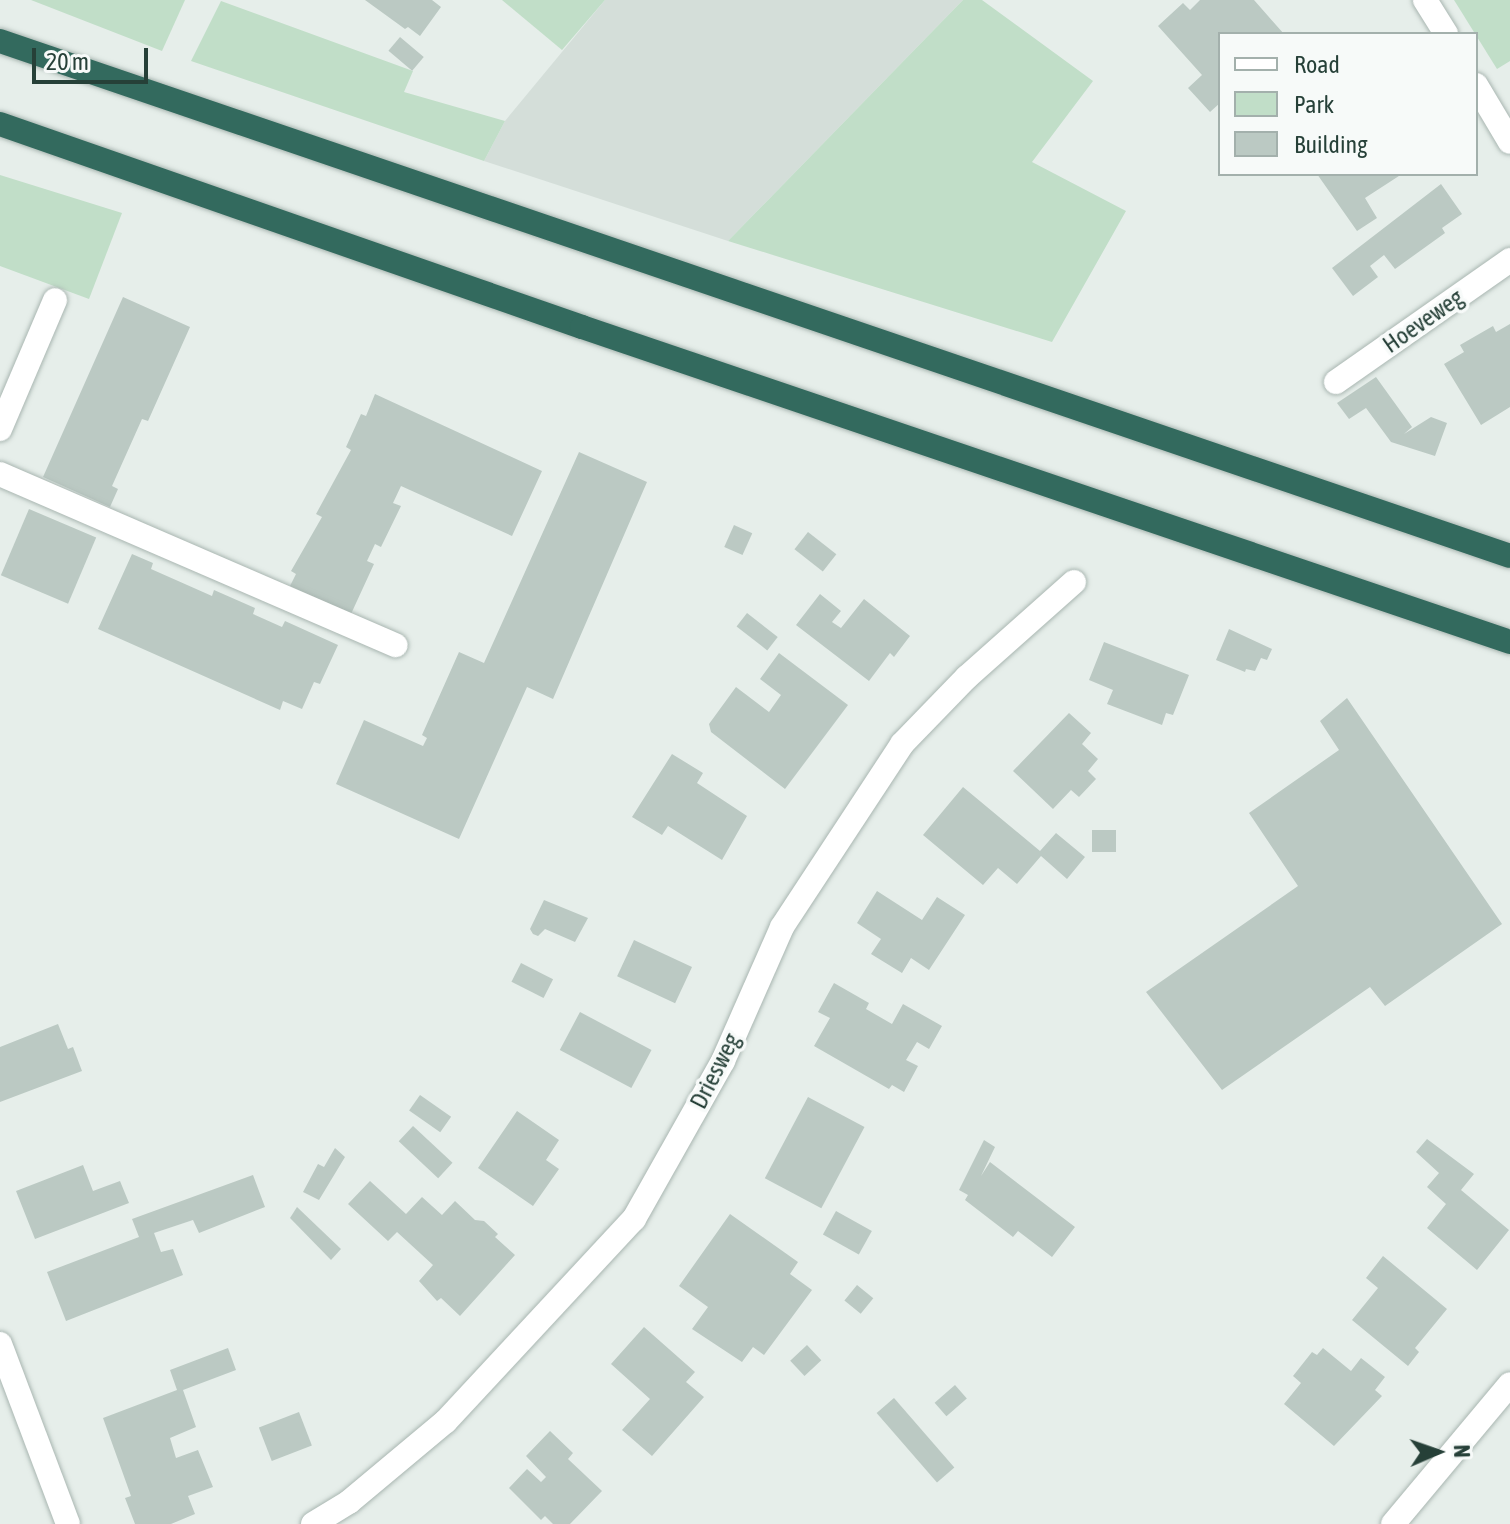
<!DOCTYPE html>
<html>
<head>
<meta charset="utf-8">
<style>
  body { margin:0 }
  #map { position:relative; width:1510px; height:1524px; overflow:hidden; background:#e6eeea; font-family:"Asap Condensed",sans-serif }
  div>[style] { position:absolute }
  .built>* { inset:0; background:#d4ded9 }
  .green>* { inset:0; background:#c1dec8 }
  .building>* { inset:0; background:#bbc9c3; transform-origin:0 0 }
  .roads { filter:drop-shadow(0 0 2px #a9b6b1) drop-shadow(0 0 2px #a9b6b1) }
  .street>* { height:24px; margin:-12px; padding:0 12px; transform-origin:12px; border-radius:12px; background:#fff }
  .secondary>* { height:24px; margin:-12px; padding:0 12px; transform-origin:12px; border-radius:12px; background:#fff }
  .highway>* { height:24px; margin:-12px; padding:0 12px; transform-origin:12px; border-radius:12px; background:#336a5e }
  span { translate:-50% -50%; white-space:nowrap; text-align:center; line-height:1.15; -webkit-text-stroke:7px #f7faf9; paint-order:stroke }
  .street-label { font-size:24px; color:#264038 }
  .legend { position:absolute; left:1218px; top:32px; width:260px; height:144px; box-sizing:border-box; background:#f7faf9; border:2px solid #a3b0ac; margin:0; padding:10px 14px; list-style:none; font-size:24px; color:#264038 }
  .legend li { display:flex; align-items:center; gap:16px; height:40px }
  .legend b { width:40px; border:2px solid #a3b0ac }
  .north { position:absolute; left:1398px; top:1412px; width:80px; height:80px; -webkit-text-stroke:6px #f7faf9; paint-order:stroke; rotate:88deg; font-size:22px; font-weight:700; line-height:32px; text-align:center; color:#264038 }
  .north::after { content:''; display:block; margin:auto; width:28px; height:36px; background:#264038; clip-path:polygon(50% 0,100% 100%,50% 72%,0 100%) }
  .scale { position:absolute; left:32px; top:48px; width:116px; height:36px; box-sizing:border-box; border:4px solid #264038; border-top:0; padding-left:10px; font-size:24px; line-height:28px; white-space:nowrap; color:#264038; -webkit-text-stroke:6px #f7faf9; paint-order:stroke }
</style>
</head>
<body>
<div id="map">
  <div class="built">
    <div style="clip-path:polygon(605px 0,963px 0,728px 241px,484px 161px,505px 121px)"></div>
  </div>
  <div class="green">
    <div style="clip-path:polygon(31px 0,185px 0,162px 51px)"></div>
    <div style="clip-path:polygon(502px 0,605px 0,562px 50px)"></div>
    <div style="clip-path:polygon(963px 0,982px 0,1093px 81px,1032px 162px,1126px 211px,1052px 342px,728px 241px)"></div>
    <div style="clip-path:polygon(1454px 0,1510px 0,1510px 61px,1497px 69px)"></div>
    <div style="clip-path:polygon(221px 1px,413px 71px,404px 92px,505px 121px,484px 161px,191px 61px)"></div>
    <div style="clip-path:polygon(0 175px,122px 213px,89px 299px,0 266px)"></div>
  </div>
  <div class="building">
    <div style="clip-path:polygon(365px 0,432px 0,441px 7px,420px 36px,408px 27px,405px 29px)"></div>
    <div style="clip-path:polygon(1200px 0,1254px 0,1284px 34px,1220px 34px,1220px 103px,1210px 112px,1188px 88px,1202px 75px,1158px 26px,1183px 3px,1190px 10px)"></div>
    <div style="left:400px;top:37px;width:31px;height:18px;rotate:40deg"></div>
    <div style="clip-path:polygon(1317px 174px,1402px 174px,1365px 198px,1377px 218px,1357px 231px)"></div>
    <div style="clip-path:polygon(1441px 184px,1462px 214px,1442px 228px,1445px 233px,1395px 269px,1384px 255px,1370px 266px,1378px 277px,1353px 296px,1332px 268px)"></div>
    <div style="clip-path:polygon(123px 297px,190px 327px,148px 421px,142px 419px,112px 486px,118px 489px,110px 507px,43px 477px)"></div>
    <div style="clip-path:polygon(1510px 324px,1510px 407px,1481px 425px,1444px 364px,1464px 352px,1460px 345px,1493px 326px,1496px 332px)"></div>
    <div style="clip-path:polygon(1376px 377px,1412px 427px,1404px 434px,1431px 417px,1447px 423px,1435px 456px,1391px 442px,1366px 408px,1349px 419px,1337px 403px)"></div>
    <div style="clip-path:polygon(375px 394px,542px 471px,512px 536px,401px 486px,393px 503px,401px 506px,381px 547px,375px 544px,367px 561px,374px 564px,351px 614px,290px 586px,296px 574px,291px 571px,322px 517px,316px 514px,351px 450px,346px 447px,361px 414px,366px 416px)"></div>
    <div style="clip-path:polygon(579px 452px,647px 482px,553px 699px,527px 687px,459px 839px,336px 784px,364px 720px,423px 746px,427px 738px,422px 735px,459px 652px,484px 663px)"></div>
    <div style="left:29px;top:509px;width:73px;height:72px;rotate:23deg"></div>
    <div style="left:734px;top:525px;width:20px;height:24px;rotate:24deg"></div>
    <div style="left:808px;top:532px;width:36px;height:22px;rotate:38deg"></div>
    <div style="clip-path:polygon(132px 554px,153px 563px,151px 569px,212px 596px,214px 590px,255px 608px,253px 614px,282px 627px,285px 621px,338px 645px,320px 684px,314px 682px,302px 709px,283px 701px,280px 710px,98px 629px)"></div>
    <div style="clip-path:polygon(820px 594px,841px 611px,832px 622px,841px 628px,864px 599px,910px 636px,894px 657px,890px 653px,869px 681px,796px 625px)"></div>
    <div style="left:747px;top:613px;width:39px;height:17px;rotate:38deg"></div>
    <div style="clip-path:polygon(1229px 629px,1272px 649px,1267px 660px,1261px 658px,1255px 671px,1246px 669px,1245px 672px,1216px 660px)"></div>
    <div style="clip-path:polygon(1104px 642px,1189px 675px,1173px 715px,1166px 713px,1162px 725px,1107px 704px,1113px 690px,1089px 680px)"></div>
    <div style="clip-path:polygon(779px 653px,848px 705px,785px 789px,711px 732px,709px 724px,736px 687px,769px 712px,781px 695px,760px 679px)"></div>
    <div style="clip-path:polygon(1347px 698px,1502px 924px,1385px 1006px,1370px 987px,1222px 1090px,1146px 992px,1298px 886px,1249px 813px,1339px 750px,1320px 721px)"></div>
    <div style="clip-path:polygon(1069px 713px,1091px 733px,1082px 744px,1098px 759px,1088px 771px,1096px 779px,1079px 797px,1071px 790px,1053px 809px,1013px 771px)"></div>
    <div style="clip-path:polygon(672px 754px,703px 773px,697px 783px,747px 816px,722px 860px,668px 826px,662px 835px,632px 817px)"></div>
    <div style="clip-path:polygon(963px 787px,1040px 851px,1056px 833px,1085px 857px,1067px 879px,1041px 856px,1017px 884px,998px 868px,983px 885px,923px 835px)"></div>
    <div style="left:1116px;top:830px;width:22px;height:24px;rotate:90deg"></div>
    <div style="clip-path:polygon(877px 891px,922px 920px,937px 897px,965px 915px,929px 970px,911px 958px,902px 973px,871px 954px,881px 939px,857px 923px)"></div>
    <div style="clip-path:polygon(544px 900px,588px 918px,575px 942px,545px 929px,538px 936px,533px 934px,530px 929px)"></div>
    <div style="left:634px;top:940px;width:64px;height:40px;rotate:25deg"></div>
    <div style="left:521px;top:963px;width:36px;height:21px;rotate:27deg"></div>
    <div style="clip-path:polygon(834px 983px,869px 1003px,866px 1009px,892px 1024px,903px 1004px,942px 1026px,929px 1049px,917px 1042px,906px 1060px,918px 1066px,904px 1092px,892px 1085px,889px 1089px,814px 1046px,830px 1018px,818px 1012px)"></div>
    <div style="left:580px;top:1012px;width:81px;height:43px;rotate:28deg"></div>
    <div style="clip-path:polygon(58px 1024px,68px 1049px,73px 1047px,82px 1071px,0 1102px,0 1047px)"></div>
    <div style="left:420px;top:1095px;width:38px;height:19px;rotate:35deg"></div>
    <div style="left:808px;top:1097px;width:64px;height:92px;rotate:28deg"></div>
    <div style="clip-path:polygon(517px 1111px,559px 1140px,546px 1160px,559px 1169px,533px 1206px,478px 1168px)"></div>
    <div style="left:413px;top:1126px;width:54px;height:21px;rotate:43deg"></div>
    <div style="clip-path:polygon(1427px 1139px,1474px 1174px,1461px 1190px,1509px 1230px,1477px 1270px,1427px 1228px,1446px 1204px,1427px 1187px,1439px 1173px,1416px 1152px)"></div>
    <div style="clip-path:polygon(984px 1140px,995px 1147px,981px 1176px,990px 1162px,1075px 1227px,1052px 1257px,1018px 1231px,1013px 1237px,965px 1200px,968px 1195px,959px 1190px)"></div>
    <div style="clip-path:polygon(335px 1148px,345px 1157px,319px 1200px,303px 1192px,318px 1164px,324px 1167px)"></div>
    <div style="clip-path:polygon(83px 1165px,93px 1191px,120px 1181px,129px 1203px,35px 1239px,16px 1191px)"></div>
    <div style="clip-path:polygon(253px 1175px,265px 1207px,199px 1233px,193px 1220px,154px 1233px,161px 1252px,173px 1249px,183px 1275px,66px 1321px,47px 1272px,139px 1237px,132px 1219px)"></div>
    <div style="clip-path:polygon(370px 1181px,406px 1214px,422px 1197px,442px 1215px,455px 1201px,475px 1220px,484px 1221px,498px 1234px,495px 1237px,515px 1255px,460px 1316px,441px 1298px,437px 1301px,419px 1281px,433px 1265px,397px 1232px,388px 1241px,348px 1204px)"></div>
    <div style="clip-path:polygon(297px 1207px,341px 1249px,331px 1260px,290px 1218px)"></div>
    <div style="left:836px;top:1211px;width:41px;height:27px;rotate:29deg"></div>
    <div style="clip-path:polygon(730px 1214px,798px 1262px,790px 1274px,812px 1290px,764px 1355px,753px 1347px,742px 1362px,692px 1329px,708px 1307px,679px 1286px)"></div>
    <div style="clip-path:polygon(1383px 1256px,1447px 1309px,1415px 1348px,1419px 1352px,1408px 1366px,1352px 1320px,1378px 1288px,1366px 1278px)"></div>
    <div style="left:857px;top:1285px;width:21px;height:20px;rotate:39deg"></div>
    <div style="clip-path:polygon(644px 1327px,695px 1372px,686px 1382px,704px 1397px,652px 1456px,622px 1430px,650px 1399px,611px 1364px)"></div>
    <div style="left:807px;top:1345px;width:21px;height:23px;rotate:47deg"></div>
    <div style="clip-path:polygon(228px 1348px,236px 1370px,183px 1390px,196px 1427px,170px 1438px,176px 1458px,198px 1450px,213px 1487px,188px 1496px,195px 1514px,171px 1524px,135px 1524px,125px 1498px,131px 1496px,103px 1418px,177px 1390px,170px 1370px)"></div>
    <div style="clip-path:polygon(1323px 1348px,1351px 1371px,1361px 1358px,1385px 1377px,1375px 1390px,1382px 1396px,1334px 1446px,1284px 1404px,1301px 1383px,1293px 1376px,1312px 1352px,1317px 1355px)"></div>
    <div style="left:955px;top:1385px;width:18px;height:27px;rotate:49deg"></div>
    <div style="left:894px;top:1398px;width:92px;height:23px;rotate:49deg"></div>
    <div style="left:299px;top:1412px;width:36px;height:43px;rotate:69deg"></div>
    <div style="clip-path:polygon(550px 1431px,573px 1453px,568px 1459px,602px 1491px,570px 1524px,553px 1524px,545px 1516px,541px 1520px,509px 1488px,527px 1469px,541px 1482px,546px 1477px,526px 1456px)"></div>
  </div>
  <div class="roads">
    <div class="street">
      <div style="left:1425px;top:0;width:40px;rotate:58deg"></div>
      <div style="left:1476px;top:85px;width:66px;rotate:59.2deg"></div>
      <div style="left:1336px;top:382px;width:213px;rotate:-35deg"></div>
      <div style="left:0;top:429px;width:140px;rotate:-66.9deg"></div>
      <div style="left:0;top:474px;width:431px;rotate:23.4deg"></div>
      <div style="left:313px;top:1524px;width:42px;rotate:-31.4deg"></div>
      <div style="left:349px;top:1502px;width:126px;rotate:-39.9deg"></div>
      <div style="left:446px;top:1421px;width:276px;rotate:-47.1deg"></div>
      <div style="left:634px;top:1219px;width:181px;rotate:-60.6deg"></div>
      <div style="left:723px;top:1061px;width:146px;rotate:-66.2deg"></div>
      <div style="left:782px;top:927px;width:219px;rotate:-56.7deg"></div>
      <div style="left:902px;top:744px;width:93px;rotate:-45.9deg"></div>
      <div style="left:967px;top:677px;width:143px;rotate:-41.6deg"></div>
    </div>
    <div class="secondary">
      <div style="left:0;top:1344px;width:192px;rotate:69.3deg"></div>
      <div style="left:1393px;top:1524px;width:182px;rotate:-50.1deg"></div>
    </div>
    <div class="highway">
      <div style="left:0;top:41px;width:1595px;rotate:18.83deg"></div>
      <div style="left:0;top:124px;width:616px;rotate:19.23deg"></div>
      <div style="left:582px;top:327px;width:980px;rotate:18.75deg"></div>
    </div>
  </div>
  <div class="street-label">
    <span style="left:1423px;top:321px;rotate:-35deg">Hoeveweg</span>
    <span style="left:715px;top:1071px;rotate:-63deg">Driesweg</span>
  </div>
  <ul class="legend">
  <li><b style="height:10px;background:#fff"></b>Road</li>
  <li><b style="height:22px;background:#c1dec8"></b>Park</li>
  <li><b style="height:22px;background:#bbc9c3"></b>Building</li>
  </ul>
  <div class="north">N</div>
  <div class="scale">20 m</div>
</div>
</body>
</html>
